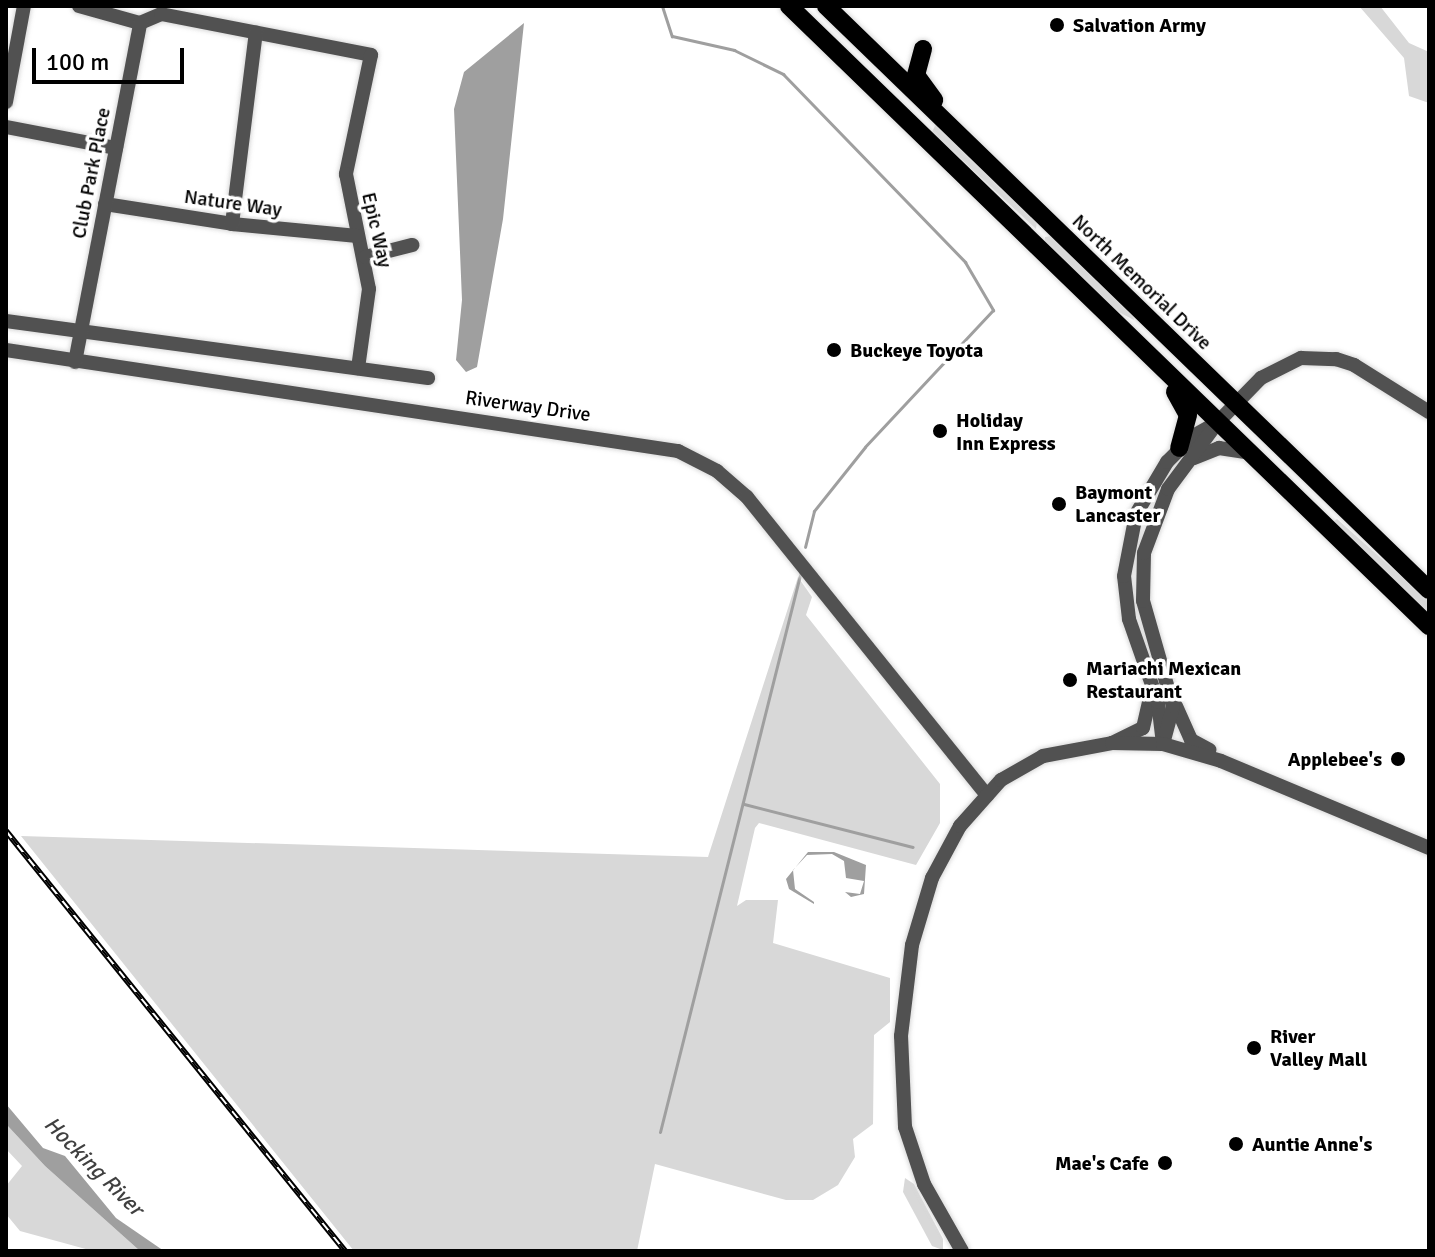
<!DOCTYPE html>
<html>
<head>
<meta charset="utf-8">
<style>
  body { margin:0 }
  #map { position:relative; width:1435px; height:1257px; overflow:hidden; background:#fff; font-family:Signika,sans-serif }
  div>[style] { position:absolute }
  .green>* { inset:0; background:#d8d8d8 }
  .water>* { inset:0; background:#9f9f9f }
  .stream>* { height:3px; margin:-1.5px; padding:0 1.5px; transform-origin:1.5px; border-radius:1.5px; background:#9f9f9f }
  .roads { filter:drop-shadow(0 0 2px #dbdbdb) drop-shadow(0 0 2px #dbdbdb) }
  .minor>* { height:14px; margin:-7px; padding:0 7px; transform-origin:7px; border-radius:7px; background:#515151 }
  .major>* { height:18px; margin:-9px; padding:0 9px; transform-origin:9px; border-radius:9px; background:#000 }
  .rail>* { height:6px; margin-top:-3px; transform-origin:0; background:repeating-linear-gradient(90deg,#fff 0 9px,#000 0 18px); box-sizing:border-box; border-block:2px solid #000 }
  .dots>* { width:22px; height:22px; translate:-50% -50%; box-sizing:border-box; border:4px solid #fff; border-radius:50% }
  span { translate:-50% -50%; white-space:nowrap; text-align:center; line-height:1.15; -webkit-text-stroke:7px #fff; paint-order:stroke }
  .poi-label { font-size:20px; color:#000; font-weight:700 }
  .left { translate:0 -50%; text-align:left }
  .right { translate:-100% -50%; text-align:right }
  .street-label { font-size:20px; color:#000 }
  .water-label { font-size:22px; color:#404040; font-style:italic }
  .frame { position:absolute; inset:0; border:8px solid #000; pointer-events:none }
  .scale { position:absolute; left:32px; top:48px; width:152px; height:36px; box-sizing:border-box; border:4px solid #000; border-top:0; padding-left:10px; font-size:24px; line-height:28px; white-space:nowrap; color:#000; -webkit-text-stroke:6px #fff; paint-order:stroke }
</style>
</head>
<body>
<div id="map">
  <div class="green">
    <div style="clip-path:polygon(1359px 6px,1380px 6px,1409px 43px,1429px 52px,1429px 103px,1409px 96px,1404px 58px)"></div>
    <div style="clip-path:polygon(936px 124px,1037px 221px,1036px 229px,932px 132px)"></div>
    <div style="clip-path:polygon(1051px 236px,1133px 315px,1134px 320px,1111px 308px,1045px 244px,1045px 237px)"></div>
    <div style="clip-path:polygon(1337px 519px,1429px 601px,1429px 615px,1332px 523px)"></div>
    <div style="clip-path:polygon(798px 577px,812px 597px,806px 615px,940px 784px,940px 823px,916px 865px,759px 823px,755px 828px,737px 906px,746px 900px,778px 900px,773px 943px,890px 978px,890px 1022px,874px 1035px,873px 1124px,853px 1139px,855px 1157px,838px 1185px,813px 1200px,786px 1200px,655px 1164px,637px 1251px,354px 1251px,21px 836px,708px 857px)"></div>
    <div style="clip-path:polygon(6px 1124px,45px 1166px,140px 1251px,93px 1251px,20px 1231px,6px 1214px,6px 1186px,22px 1166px,6px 1149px)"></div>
    <div style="clip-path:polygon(905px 1178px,914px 1184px,943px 1239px,943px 1250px,932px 1246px,903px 1192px)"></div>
  </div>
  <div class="water">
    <div style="clip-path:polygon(524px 23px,503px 219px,477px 367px,466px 372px,456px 360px,462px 300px,454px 109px,464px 72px)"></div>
    <div style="clip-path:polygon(808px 852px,834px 852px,866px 865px,864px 894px,851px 897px,845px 892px,860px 894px,864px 881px,846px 878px,844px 861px,832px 854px,807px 855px,793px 870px,795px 889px,814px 902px,814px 904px,789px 889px,786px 879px)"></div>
    <div style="clip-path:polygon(6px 1104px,43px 1148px,65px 1156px,116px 1218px,164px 1251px,140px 1251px,45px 1166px,6px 1124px)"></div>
  </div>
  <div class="stream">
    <div style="left:662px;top:6px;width:32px;rotate:72deg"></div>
    <div style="left:672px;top:36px;width:64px;rotate:12.7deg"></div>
    <div style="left:734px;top:50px;width:55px;rotate:26.1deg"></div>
    <div style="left:783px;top:74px;width:262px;rotate:45.9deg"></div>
    <div style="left:965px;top:262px;width:56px;rotate:59.7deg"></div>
    <div style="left:993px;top:310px;width:187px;rotate:133.1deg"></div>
    <div style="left:865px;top:447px;width:82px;rotate:128.6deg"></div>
    <div style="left:814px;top:511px;width:37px;rotate:104deg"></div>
    <div style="left:744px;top:804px;width:174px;rotate:14.3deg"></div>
    <div style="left:660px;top:1132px;width:578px;rotate:-75.89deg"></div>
  </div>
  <div class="roads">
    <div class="minor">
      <div style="left:79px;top:6px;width:63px;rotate:15.6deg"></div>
      <div style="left:140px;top:23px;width:23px;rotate:-23deg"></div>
      <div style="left:161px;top:14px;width:214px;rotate:11deg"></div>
      <div style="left:371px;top:55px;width:122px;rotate:101.9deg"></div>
      <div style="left:346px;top:174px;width:117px;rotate:78.7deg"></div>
      <div style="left:369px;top:289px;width:80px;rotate:97.9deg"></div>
      <div style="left:6px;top:102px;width:98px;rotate:-79.4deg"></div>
      <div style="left:6px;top:127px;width:112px;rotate:10.8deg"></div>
      <div style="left:105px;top:204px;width:129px;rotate:8.9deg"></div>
      <div style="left:232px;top:224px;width:126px;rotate:5.5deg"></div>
      <div style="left:232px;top:224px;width:193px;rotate:-82.9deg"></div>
      <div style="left:365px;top:257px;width:49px;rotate:-14.3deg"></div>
      <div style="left:6px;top:321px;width:426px;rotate:7.7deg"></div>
      <div style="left:6px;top:350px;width:680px;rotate:8.55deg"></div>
      <div style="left:678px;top:451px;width:44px;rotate:27.1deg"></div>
      <div style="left:717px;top:471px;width:40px;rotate:41deg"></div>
      <div style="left:747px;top:497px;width:383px;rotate:51.2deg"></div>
      <div style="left:75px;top:362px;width:345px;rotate:-79.1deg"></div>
      <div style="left:1194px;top:458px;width:27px;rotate:-22deg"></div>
      <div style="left:1219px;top:448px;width:30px;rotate:9deg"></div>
      <div style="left:1176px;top:706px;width:37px;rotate:66deg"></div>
      <div style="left:1191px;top:740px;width:21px;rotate:28deg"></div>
      <div style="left:1112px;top:743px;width:34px;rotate:-26deg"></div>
      <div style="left:1143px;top:728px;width:32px;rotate:-77deg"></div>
      <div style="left:1163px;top:744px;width:42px;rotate:-96.8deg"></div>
      <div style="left:1158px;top:702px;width:88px;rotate:-109.3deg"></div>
      <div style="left:1129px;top:619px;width:43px;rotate:-96.6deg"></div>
      <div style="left:1124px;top:576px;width:63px;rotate:-79deg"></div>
      <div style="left:1136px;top:514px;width:61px;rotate:-59.2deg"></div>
      <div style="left:1167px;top:462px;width:37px;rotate:-45deg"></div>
      <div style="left:1193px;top:436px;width:29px;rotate:-29deg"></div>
      <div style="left:1218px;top:422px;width:62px;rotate:-45.7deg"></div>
      <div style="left:1261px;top:378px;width:45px;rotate:-26.6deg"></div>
      <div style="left:1301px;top:358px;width:35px;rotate:2deg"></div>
      <div style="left:1336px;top:359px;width:19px;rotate:18deg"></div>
      <div style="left:1354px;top:365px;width:89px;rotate:32.1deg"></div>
      <div style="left:1163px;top:744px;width:39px;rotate:-75deg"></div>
      <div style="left:1173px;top:706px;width:109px;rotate:-105.9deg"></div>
      <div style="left:1143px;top:601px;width:48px;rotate:-88.8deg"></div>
      <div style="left:1144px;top:553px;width:68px;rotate:-69.4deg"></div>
      <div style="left:1168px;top:489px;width:84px;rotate:-53.3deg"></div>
      <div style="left:962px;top:1251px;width:77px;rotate:-119.6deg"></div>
      <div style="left:924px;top:1184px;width:60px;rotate:-108.4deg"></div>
      <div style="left:905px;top:1127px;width:91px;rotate:-92.5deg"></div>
      <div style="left:901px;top:1036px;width:92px;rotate:-83.1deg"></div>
      <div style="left:912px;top:945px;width:70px;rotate:-73.4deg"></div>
      <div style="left:932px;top:878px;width:59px;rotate:-61.7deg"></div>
      <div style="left:960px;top:826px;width:62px;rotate:-48.3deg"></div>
      <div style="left:1001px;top:780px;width:48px;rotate:-29.7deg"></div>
      <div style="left:1043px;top:756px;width:70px;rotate:-10.7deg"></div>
      <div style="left:1112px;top:743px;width:51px;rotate:1.1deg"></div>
      <div style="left:1163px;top:744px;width:60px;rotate:16.3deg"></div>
      <div style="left:1221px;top:761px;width:225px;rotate:22.7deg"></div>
    </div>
    <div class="major">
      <div style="left:789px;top:6px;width:891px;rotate:44.09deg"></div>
      <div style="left:826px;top:6px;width:839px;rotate:44.08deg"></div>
      <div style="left:923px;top:49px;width:27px;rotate:105deg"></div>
      <div style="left:916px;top:75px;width:31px;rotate:54deg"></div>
      <div style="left:1175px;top:392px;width:26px;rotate:61deg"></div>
      <div style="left:1188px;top:415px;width:34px;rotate:105deg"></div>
    </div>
  </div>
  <div class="rail">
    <div style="left:6px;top:831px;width:540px;rotate:51.09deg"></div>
  </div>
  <div class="dots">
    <div style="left:1057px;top:25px;background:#000"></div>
    <div style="left:834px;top:350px;background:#000"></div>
    <div style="left:940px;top:431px;background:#000"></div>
    <div style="left:1059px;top:504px;background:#000"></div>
    <div style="left:1070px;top:680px;background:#000"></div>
    <div style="left:1398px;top:759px;background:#000"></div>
    <div style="left:1254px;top:1048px;background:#000"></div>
    <div style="left:1236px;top:1144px;background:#000"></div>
    <div style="left:1165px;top:1163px;background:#000"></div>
  </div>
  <div class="poi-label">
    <span class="left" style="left:1073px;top:25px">Salvation Army</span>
    <span class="left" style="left:850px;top:350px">Buckeye Toyota</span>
    <span class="left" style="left:956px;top:432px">Holiday<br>Inn Express</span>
    <span class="left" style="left:1075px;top:504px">Baymont<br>Lancaster</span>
    <span class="left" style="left:1086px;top:680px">Mariachi Mexican<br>Restaurant</span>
    <span class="right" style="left:1382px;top:759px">Applebee's</span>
    <span class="left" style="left:1270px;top:1048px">River<br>Valley Mall</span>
    <span class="left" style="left:1252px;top:1144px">Auntie Anne's</span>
    <span class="right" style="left:1149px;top:1163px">Mae's Cafe</span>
  </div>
  <div class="street-label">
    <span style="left:91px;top:173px;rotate:-79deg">Club Park Place</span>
    <span style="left:233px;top:203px;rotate:8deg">Nature Way</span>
    <span style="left:377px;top:230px;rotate:77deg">Epic Way</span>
    <span style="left:1142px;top:282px;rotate:44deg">North Memorial Drive</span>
    <span style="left:528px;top:406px;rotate:8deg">Riverway Drive</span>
  </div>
  <div class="water-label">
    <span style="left:94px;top:1166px;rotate:45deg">Hocking River</span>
  </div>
  <div class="frame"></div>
  <div class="scale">100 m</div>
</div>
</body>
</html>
